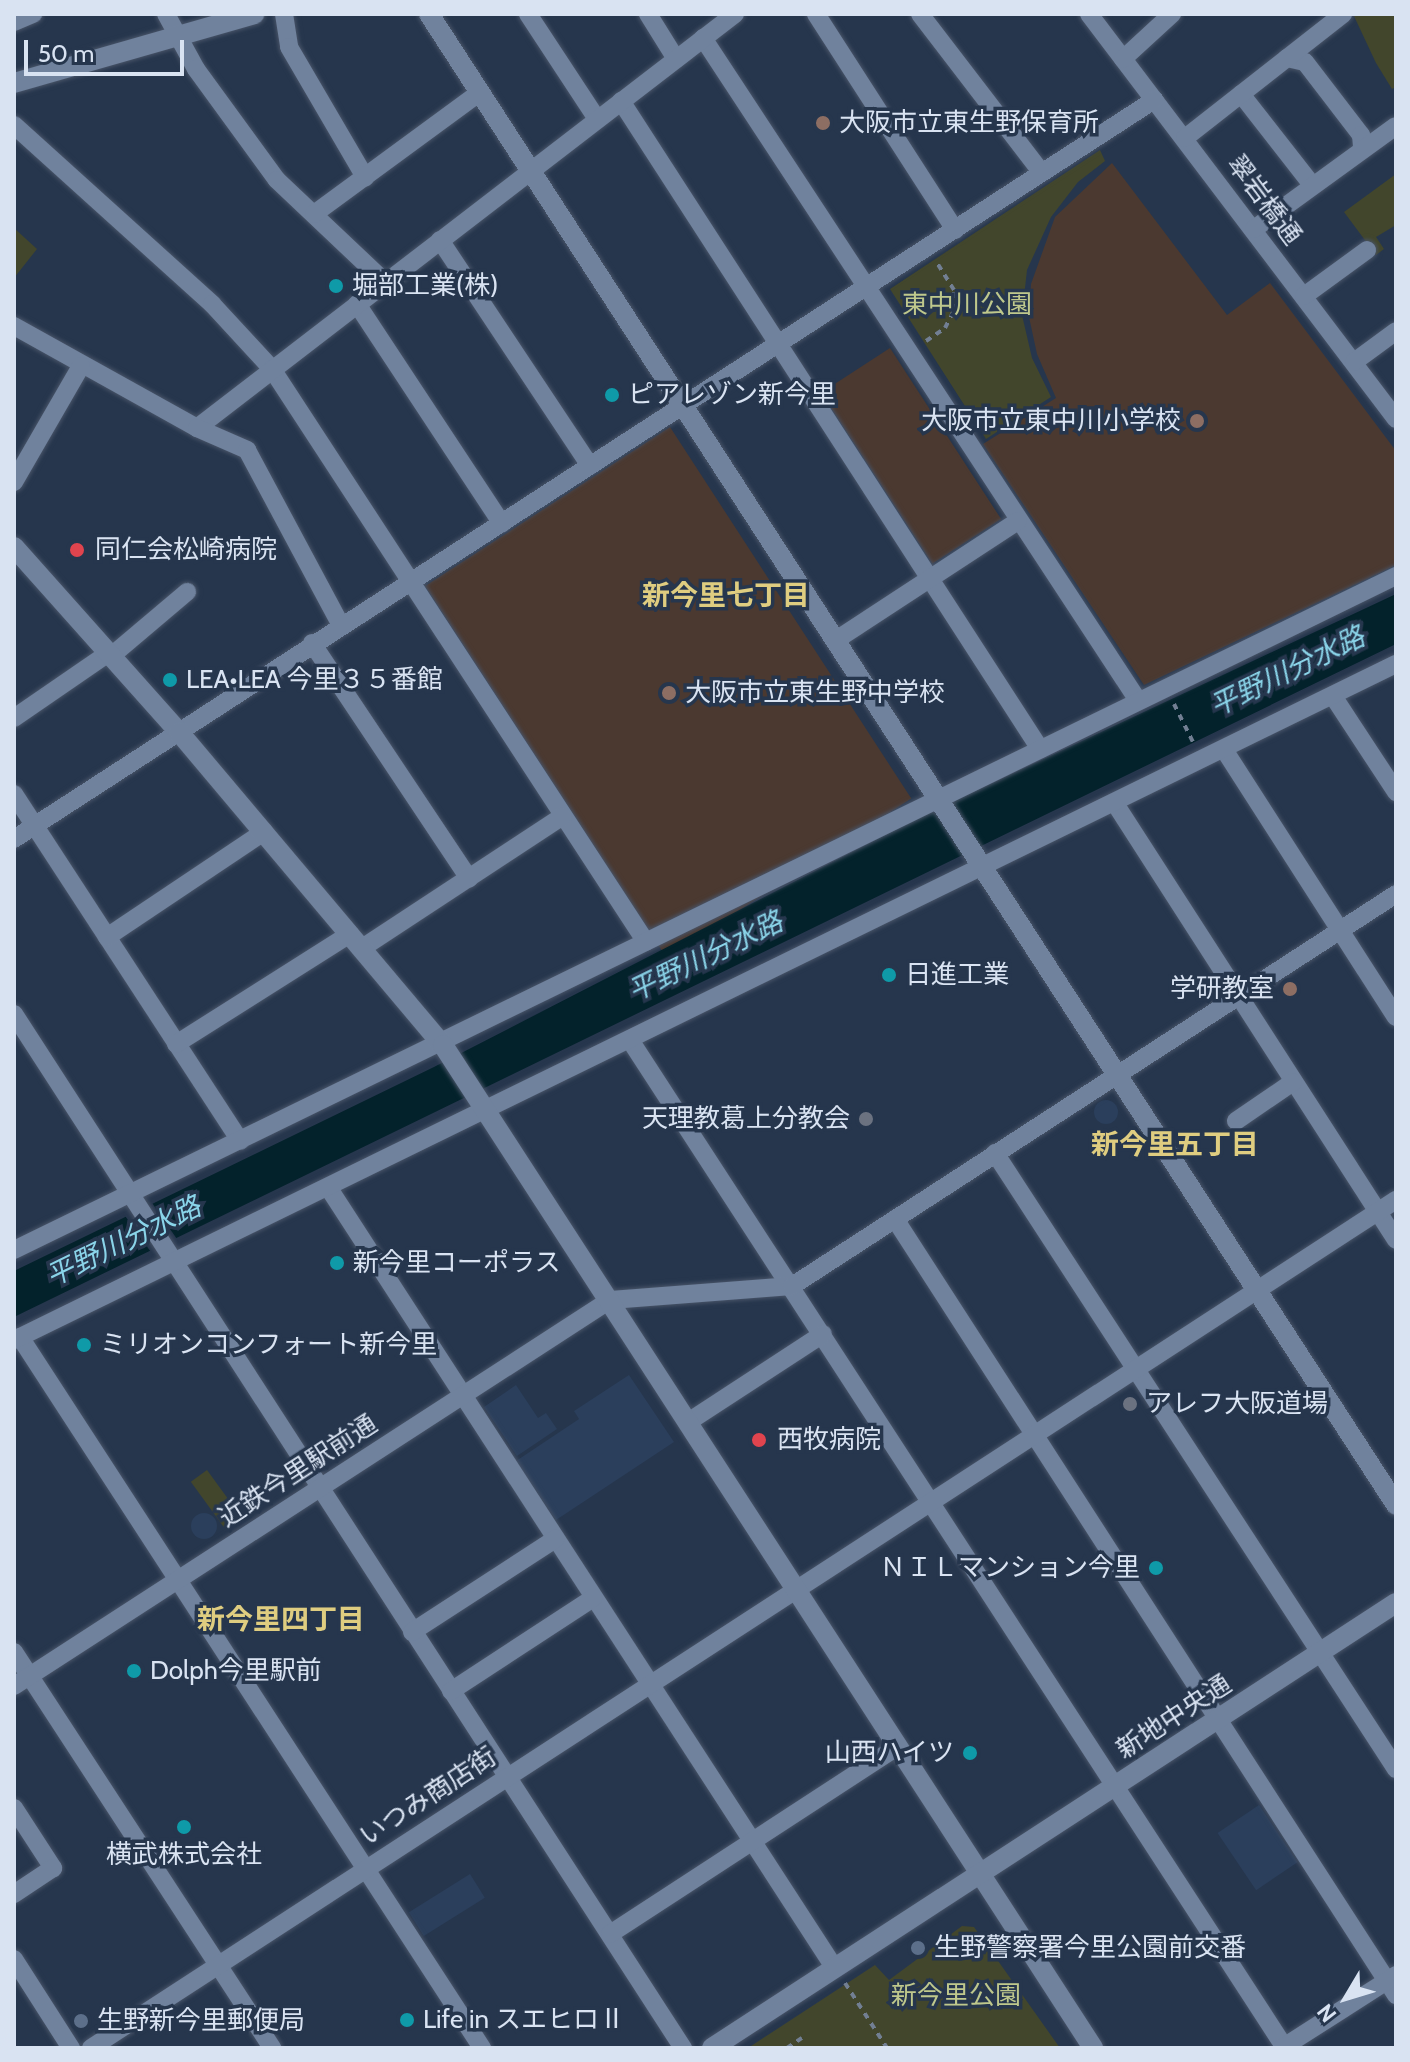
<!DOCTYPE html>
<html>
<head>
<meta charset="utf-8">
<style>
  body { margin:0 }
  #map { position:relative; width:1410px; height:2062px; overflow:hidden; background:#26364d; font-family:Cabin,"Noto Sans JP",sans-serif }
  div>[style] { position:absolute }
  .built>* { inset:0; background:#2b3f5c; transform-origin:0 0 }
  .round { border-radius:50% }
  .education>* { inset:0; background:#4b3930; transform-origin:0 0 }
  .green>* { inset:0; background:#42462c; transform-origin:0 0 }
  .water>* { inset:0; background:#03222b }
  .pier>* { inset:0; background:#26364d }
  .path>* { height:4px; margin-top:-2px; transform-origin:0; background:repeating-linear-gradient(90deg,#727f93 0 6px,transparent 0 12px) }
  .roads { filter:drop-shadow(0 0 2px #485468) drop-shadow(0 0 2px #485468) }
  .street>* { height:18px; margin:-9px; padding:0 9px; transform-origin:9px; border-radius:9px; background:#70829d }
  .secondary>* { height:20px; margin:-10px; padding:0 10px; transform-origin:10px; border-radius:10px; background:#70829d }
  .dots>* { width:22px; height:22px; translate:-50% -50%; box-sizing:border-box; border:4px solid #26364d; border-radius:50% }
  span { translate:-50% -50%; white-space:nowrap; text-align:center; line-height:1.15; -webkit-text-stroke:7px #26364d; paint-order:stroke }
  .poi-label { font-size:26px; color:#d9e3f2 }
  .left { translate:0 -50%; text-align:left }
  .right { translate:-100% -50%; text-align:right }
  .street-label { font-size:26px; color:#d9e3f2 }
  .park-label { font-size:26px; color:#bfc88c }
  .neighbourhood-label { font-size:28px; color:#dfcd80; font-weight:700 }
  .water-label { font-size:28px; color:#8ad4e9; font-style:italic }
  .frame { position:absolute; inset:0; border:16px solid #d9e3f2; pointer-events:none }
  .north { position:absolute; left:1306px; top:1958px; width:80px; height:80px; -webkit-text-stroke:6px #26364d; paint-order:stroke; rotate:232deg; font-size:22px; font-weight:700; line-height:32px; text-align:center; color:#d9e3f2 }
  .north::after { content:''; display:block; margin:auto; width:28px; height:36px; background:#d9e3f2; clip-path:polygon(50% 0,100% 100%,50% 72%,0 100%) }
  .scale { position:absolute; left:24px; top:40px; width:160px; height:36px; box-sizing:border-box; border:4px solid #d9e3f2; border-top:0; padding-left:10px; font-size:24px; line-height:28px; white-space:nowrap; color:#d9e3f2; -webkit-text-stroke:6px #26364d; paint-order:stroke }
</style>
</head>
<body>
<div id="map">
  <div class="built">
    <div class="round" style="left:1094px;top:1100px;width:24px;height:24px"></div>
    <div style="clip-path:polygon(629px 1375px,674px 1442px,556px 1520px,516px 1461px,579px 1419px,574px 1411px)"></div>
    <div style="clip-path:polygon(516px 1385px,538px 1418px,546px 1413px,557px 1429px,517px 1456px,484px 1407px)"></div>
    <div class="round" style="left:191px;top:1513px;width:26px;height:26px"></div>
    <div style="left:1259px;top:1805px;width:69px;height:50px;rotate:56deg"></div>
    <div style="left:470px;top:1874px;width:28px;height:72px;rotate:58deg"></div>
  </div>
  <div class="education">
    <div style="clip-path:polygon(1112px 163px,1227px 315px,1270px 283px,1396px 451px,1396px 565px,1144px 685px,983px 444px,1056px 398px,1037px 354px,1029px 317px,1031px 284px,1055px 217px)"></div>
    <div style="left:890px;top:348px;width:204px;height:82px;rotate:57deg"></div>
    <div style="left:670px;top:427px;width:443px;height:292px;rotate:57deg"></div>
  </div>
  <div class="green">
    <div style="clip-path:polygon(1353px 14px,1396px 14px,1396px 87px,1392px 89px,1376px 63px)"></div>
    <div style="clip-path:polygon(1100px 150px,1105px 161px,1078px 182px,1051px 217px,1027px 270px,1022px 315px,1032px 358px,1051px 397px,986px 439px,890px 289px)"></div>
    <div style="clip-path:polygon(1396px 174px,1396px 225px,1376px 237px,1384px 249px,1376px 255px,1344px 212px)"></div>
    <div style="clip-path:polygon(14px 228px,37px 249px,14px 278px)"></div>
    <div style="left:207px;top:1470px;width:57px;height:20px;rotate:54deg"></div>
    <div style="clip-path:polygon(962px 1926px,974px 1927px,1060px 2048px,748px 2048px,875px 1965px,889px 1980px)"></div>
  </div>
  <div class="water">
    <div style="clip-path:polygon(1396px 594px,1396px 644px,14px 1317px,14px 1271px,434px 1067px,926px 814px)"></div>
  </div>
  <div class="pier">
    <div style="clip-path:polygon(150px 1200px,179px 1242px,153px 1255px,123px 1213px)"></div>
  </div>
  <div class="path">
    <div style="left:926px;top:341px;width:23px;rotate:-34deg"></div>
    <div style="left:945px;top:328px;width:20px;rotate:-63deg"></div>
    <div style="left:954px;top:310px;width:20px;rotate:-90deg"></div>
    <div style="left:954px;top:290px;width:32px;rotate:-122deg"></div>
    <div style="left:1174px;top:704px;width:42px;rotate:63.4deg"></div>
    <div style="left:845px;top:1983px;width:77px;rotate:57.1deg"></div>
    <div style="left:787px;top:2048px;width:18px;rotate:-34deg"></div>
  </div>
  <div class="roads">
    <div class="street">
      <div style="left:166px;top:14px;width:63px;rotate:61.4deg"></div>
      <div style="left:196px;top:69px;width:137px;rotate:53.9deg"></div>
      <div style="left:277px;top:180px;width:149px;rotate:43.4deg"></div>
      <div style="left:284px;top:14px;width:33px;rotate:81deg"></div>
      <div style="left:289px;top:47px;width:151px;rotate:59.7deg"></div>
      <div style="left:528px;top:14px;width:126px;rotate:56.7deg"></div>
      <div style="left:648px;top:14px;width:53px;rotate:58.1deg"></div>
      <div style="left:816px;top:14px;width:257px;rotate:57.2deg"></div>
      <div style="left:920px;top:14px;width:200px;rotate:52.5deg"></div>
      <div style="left:1089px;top:14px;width:508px;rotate:52.84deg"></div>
      <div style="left:14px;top:22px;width:21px;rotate:-23deg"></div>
      <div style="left:703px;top:38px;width:791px;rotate:56.71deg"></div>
      <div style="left:1287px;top:58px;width:18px;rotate:13deg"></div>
      <div style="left:1305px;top:62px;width:92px;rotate:52.5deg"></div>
      <div style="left:1361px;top:135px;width:11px;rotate:85deg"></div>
      <div style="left:1123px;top:59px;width:67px;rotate:-42.6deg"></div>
      <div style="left:1241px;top:94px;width:115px;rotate:52deg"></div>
      <div style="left:621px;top:101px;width:772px;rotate:57.11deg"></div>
      <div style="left:14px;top:125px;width:267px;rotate:42.1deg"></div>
      <div style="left:212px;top:304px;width:88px;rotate:47.3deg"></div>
      <div style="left:272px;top:369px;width:684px;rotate:56.87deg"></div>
      <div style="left:1185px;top:138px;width:201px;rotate:-38.1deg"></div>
      <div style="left:314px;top:214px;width:205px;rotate:-36.3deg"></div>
      <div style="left:1254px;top:229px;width:175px;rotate:-36deg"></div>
      <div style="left:440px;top:240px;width:271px;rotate:56.4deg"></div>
      <div style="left:1304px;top:296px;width:78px;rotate:-36.1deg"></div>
      <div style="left:357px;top:304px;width:263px;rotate:56.6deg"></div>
      <div style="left:14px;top:326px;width:210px;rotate:29.1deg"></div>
      <div style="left:197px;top:428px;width:679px;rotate:-37.58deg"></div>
      <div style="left:1354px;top:362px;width:52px;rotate:-36.4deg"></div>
      <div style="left:197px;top:428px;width:55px;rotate:23.7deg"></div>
      <div style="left:247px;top:450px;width:199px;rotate:61.8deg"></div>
      <div style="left:14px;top:482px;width:134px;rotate:-60deg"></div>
      <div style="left:836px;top:640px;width:217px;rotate:-33.2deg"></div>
      <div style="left:312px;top:643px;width:283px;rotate:56.3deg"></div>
      <div style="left:110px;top:657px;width:101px;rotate:-40.2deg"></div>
      <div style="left:1333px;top:696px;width:115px;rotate:56.7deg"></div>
      <div style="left:14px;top:718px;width:113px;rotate:-34.5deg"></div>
      <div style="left:1225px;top:751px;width:316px;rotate:57.3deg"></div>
      <div style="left:14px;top:794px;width:414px;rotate:56.9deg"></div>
      <div style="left:1116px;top:805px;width:517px;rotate:57.23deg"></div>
      <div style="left:14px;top:839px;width:1359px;rotate:-32.95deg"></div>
      <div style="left:107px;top:937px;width:189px;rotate:-33.8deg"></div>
      <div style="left:362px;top:948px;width:240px;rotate:-33.3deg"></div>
      <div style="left:14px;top:1014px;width:1232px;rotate:57.1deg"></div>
      <div style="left:630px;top:1040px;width:1202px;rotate:56.98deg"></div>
      <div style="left:176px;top:1044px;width:206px;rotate:-32.3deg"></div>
      <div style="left:1236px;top:1121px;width:69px;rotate:-34.4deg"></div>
      <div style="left:995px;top:1153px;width:735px;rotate:56.94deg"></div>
      <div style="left:328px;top:1187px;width:930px;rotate:57.03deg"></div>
      <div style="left:895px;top:1219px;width:924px;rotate:57.15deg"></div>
      <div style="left:14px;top:1250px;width:1538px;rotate:-26deg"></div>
      <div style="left:20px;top:1337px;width:848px;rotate:56.98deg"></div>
      <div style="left:14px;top:1340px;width:1538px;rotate:-26.07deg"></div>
      <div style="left:688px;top:1422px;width:161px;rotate:-33.1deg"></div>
      <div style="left:412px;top:1632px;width:171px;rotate:-33deg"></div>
      <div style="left:14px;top:1652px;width:473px;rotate:56.9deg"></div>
      <div style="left:14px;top:1686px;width:710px;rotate:-32.93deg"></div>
      <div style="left:610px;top:1300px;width:183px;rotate:-4.4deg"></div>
      <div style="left:792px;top:1286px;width:720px;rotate:-32.98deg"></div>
      <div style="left:451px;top:1691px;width:170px;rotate:-33.2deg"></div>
      <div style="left:14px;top:1808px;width:72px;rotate:57deg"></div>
      <div style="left:53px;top:1868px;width:47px;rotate:146.3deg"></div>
      <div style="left:610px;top:1934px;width:344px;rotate:-33.1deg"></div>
      <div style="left:14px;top:1959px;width:106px;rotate:57.4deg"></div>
      <div style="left:91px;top:2048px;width:1556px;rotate:-33.02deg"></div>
      <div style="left:1282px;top:2048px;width:135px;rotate:-32.6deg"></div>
    </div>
    <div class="secondary">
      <div style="left:429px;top:14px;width:1777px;rotate:57.03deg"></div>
      <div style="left:14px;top:83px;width:250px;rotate:-16deg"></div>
      <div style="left:14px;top:547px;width:248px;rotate:48.3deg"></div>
      <div style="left:179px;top:732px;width:409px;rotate:49.9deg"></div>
      <div style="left:443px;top:1045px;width:1195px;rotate:57.05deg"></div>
      <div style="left:712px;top:2048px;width:816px;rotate:-33.05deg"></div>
    </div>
  </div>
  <div class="dots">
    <div style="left:823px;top:123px;background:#8d6e63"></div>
    <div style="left:336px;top:286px;background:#0f9aa8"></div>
    <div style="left:612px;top:395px;background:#0f9aa8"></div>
    <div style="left:1197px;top:421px;background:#8d6e63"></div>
    <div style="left:77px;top:550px;background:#e0444e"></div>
    <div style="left:170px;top:680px;background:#0f9aa8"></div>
    <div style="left:669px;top:693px;background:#8d6e63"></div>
    <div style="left:889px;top:975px;background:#0f9aa8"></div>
    <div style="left:1290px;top:989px;background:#8d6e63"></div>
    <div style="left:866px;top:1119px;background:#6b7280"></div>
    <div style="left:337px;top:1263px;background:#0f9aa8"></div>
    <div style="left:84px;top:1345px;background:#0f9aa8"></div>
    <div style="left:1130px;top:1404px;background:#6b7280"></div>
    <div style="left:759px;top:1440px;background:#e0444e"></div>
    <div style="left:1156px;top:1568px;background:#0f9aa8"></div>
    <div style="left:134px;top:1671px;background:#0f9aa8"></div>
    <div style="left:970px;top:1753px;background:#0f9aa8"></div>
    <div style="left:184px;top:1827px;background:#0f9aa8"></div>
    <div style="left:918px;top:1948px;background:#5c6f8a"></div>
    <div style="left:407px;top:2020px;background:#0f9aa8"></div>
    <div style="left:81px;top:2021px;background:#5c6f8a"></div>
  </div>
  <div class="poi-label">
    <span class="left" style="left:839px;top:123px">大阪市立東生野保育所</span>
    <span class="left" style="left:352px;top:286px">堀部工業(株)</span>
    <span class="left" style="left:628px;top:395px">ピアレゾン新今里</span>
    <span class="right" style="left:1181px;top:421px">大阪市立東中川小学校</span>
    <span class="left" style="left:95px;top:550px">同仁会松崎病院</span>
    <span class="left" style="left:186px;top:680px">LEA•LEA 今里３５番館</span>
    <span class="left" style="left:685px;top:693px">大阪市立東生野中学校</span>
    <span class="left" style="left:905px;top:975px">日進工業</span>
    <span class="right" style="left:1274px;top:989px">学研教室</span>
    <span class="right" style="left:850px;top:1119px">天理教葛上分教会</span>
    <span class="left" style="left:353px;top:1263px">新今里コーポラス</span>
    <span class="left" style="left:100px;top:1345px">ミリオンコンフォート新今里</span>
    <span class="left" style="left:1146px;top:1404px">アレフ大阪道場</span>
    <span class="left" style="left:777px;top:1440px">西牧病院</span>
    <span class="right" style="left:1140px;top:1568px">ＮＩＬマンション今里</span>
    <span class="left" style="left:150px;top:1671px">Dolph今里駅前</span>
    <span class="right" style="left:954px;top:1753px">山西ハイツ</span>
    <span style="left:184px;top:1855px">横武株式会社</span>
    <span class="left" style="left:934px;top:1948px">生野警察署今里公園前交番</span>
    <span class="left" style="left:423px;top:2020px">Life in スエヒロⅡ</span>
    <span class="left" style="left:97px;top:2021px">生野新今里郵便局</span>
  </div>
  <div class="street-label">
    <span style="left:1264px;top:200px;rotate:53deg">翠岩橋通</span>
    <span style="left:298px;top:1471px;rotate:-33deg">近鉄今里駅前通</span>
    <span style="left:1174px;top:1717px;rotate:-33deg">新地中央通</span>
    <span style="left:428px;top:1797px;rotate:-33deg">いつみ商店街</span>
  </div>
  <div class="park-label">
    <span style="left:967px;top:305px">東中川公園</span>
    <span style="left:956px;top:1996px">新今里公園</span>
  </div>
  <div class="neighbourhood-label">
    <span style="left:726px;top:595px">新今里七丁目</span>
    <span style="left:1175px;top:1144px">新今里五丁目</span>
    <span style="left:281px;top:1619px">新今里四丁目</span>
  </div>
  <div class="water-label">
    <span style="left:1287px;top:671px;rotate:-26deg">平野川分水路</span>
    <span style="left:705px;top:956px;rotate:-26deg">平野川分水路</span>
    <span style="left:123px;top:1241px;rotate:-26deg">平野川分水路</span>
  </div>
  <div class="frame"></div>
  <div class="north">N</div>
  <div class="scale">50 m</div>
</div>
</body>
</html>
